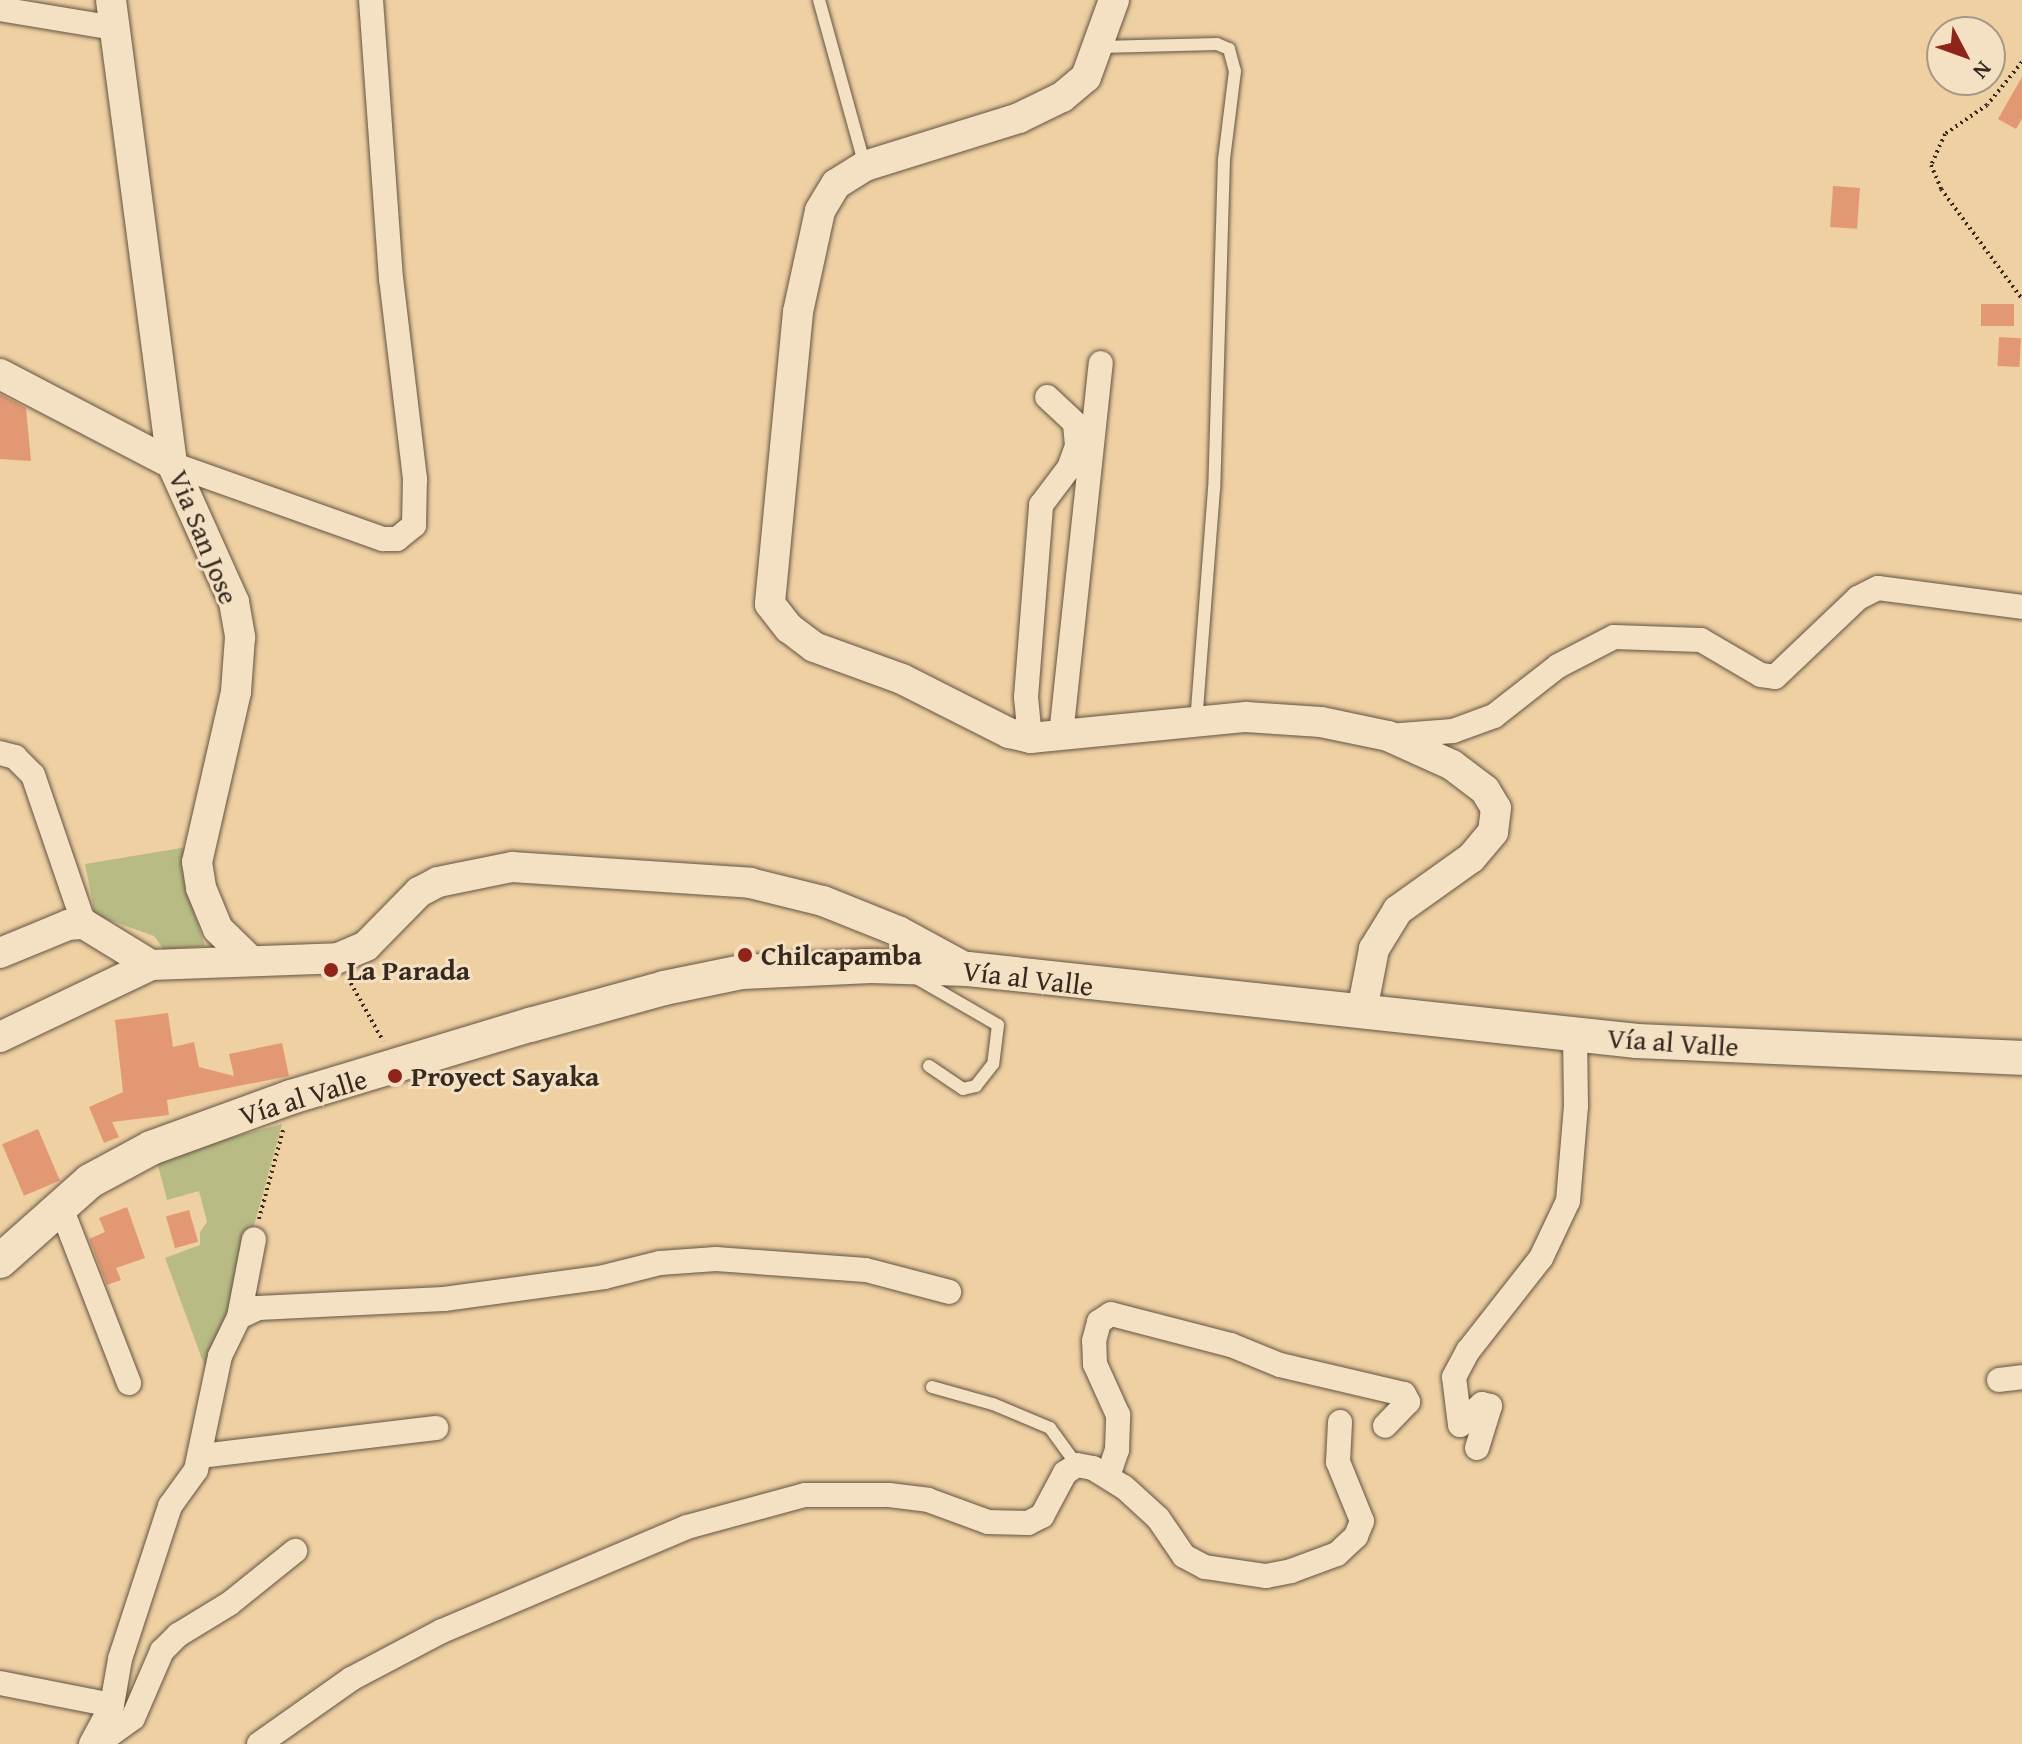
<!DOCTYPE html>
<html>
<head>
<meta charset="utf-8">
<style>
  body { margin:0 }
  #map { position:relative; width:2022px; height:1744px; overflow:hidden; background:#eed0a3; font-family:"Gentium Book Plus",serif }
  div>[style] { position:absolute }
  .green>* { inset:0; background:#b9bb85 }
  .building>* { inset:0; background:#e29973; transform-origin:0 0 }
  .path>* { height:4px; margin-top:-2px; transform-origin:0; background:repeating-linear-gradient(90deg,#362a20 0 2px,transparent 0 6px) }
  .roads { filter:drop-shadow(0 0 2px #645441) drop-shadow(0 0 2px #645441) }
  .service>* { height:12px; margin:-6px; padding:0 6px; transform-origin:6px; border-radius:6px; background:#f4e0c3 }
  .minor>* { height:24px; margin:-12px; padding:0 12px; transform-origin:12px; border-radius:12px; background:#f4e0c3 }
  .tertiary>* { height:30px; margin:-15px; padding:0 15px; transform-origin:15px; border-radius:15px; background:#f4e0c3 }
  .secondary>* { height:34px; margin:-17px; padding:0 17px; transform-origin:17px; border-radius:17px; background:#f4e0c3 }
  .dots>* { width:22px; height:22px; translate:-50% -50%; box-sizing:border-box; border:4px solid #f4e0c3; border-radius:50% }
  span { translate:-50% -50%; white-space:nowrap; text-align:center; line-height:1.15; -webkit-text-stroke:6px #f4e0c3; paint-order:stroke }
  .street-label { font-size:28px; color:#362a20 }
  .poi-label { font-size:28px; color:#362a20; font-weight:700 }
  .left { translate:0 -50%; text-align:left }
  .north { position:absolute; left:1926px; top:16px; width:80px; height:80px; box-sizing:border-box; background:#f4e0c3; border:2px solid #a89782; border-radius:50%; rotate:131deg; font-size:22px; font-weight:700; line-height:32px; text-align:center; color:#362a20 }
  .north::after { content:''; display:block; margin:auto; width:28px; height:36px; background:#8f2418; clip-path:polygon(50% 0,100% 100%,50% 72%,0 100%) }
</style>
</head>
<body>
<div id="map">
  <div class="green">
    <div style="clip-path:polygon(187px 847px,191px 903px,205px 946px,164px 950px,154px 936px,95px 915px,85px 864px)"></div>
    <div style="clip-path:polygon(282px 1124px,228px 1320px,206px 1370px,165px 1258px,200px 1245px,200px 1232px,207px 1222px,199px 1191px,167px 1200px,156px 1158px)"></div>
  </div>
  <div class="building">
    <div style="clip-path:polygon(2022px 77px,2022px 119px,2016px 129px,1998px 119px)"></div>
    <div style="left:1833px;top:186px;width:27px;height:41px;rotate:4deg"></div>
    <div style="left:2014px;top:304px;width:22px;height:33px;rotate:90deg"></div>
    <div style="left:1999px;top:337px;width:22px;height:29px;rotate:3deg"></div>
    <div style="clip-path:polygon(0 394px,26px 408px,31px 461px,0 459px)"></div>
    <div style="clip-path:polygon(168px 1013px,173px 1047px,194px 1042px,199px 1067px,234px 1076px,229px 1054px,282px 1043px,289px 1076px,167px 1100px,169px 1115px,112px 1122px,119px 1137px,104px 1143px,89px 1107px,123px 1092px,115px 1020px)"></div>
    <div style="left:38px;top:1129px;width:56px;height:39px;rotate:67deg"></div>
    <div style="clip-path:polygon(127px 1207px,145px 1258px,116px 1268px,121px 1280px,107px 1285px,89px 1239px,105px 1232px,99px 1218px)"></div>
    <div style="left:189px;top:1210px;width:33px;height:24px;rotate:74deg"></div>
  </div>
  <div class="path">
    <div style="left:2022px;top:62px;width:55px;rotate:129.1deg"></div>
    <div style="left:1987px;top:105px;width:51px;rotate:145.4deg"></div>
    <div style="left:1945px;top:134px;width:34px;rotate:114deg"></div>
    <div style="left:1931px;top:165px;width:26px;rotate:67deg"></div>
    <div style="left:1941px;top:189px;width:137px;rotate:53.6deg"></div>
    <div style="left:348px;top:978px;width:72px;rotate:60.9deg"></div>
    <div style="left:259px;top:1219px;width:95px;rotate:-74.8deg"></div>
  </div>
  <div class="roads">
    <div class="service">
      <div style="left:819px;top:0;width:172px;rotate:74.5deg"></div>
      <div style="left:1100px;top:47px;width:117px;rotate:-1.5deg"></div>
      <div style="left:1217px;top:44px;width:13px;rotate:23deg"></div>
      <div style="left:1229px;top:49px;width:23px;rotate:75deg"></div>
      <div style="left:1235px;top:71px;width:89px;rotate:97.1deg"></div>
      <div style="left:1224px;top:159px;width:330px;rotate:91.7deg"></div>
      <div style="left:1214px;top:489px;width:233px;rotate:94.4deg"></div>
      <div style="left:913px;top:976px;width:98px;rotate:30deg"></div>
      <div style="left:998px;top:1025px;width:39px;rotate:97deg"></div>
      <div style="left:993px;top:1064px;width:28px;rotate:128deg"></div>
      <div style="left:976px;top:1086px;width:13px;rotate:167deg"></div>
      <div style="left:963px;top:1089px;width:41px;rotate:-145.9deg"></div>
      <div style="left:932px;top:1387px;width:63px;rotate:15.6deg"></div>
      <div style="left:993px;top:1404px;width:62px;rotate:22.8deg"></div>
      <div style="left:1050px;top:1428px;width:46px;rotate:53.9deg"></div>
    </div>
    <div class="minor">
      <div style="left:0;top:9px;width:117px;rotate:9.4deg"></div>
      <div style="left:172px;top:464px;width:224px;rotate:19.6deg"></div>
      <div style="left:383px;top:539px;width:14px"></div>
      <div style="left:397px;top:539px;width:22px;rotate:-39deg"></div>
      <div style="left:414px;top:525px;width:46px;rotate:-88.8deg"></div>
      <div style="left:415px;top:479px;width:201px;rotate:-96.8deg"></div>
      <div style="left:391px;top:279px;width:280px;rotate:-94.1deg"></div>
      <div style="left:1061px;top:735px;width:374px;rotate:-83.9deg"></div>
      <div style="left:1388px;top:736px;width:65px;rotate:-4.4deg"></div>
      <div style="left:1453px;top:731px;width:44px;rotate:-20.1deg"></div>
      <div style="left:1494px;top:716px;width:81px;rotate:-38deg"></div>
      <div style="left:1558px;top:666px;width:63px;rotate:-27.4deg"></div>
      <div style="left:1614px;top:637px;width:87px;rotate:2deg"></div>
      <div style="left:1701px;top:640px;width:69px;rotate:30.3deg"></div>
      <div style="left:1761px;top:675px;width:14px;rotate:8deg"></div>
      <div style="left:1775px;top:677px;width:115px;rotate:-43.6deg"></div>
      <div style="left:1858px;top:598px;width:22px;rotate:-27deg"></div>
      <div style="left:1878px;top:588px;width:145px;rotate:7.5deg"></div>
      <div style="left:1030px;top:738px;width:41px;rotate:-95.6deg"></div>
      <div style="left:1026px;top:697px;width:193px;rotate:-85.5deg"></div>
      <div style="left:1041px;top:505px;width:46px;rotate:-52.9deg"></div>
      <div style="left:1069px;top:468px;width:23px;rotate:-70deg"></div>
      <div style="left:1077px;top:446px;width:23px;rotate:-95deg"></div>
      <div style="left:1075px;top:423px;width:38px;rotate:-137deg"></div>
      <div style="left:0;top:753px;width:16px;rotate:15deg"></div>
      <div style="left:15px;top:757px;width:25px;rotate:45deg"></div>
      <div style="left:33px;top:775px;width:157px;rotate:71.1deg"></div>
      <div style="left:60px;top:1205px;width:191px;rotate:68.8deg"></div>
      <div style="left:239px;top:1317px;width:79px;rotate:-79.1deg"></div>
      <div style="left:1999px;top:1380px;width:23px;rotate:-7deg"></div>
      <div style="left:1477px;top:1448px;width:44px;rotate:-72.8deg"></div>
      <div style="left:1490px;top:1406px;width:8px;rotate:-166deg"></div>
      <div style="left:1482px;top:1404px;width:30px;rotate:136deg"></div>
      <div style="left:1460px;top:1425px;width:48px;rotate:-97.1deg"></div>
      <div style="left:1454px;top:1377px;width:30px;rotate:-62deg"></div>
      <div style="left:1468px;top:1351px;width:118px;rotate:-51.9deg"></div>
      <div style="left:1541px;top:1258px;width:63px;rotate:-64.7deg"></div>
      <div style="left:1568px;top:1201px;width:95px;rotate:-85.2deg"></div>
      <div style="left:1576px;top:1106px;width:72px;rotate:-90.8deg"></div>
      <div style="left:201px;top:1456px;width:237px;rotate:-6.8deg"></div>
      <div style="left:1108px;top:1476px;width:28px;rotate:-71deg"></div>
      <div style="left:1117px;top:1450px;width:35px;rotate:-88deg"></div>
      <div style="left:1118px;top:1415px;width:56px;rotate:-114.3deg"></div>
      <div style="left:1095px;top:1364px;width:23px;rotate:-92deg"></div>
      <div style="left:1094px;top:1341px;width:20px;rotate:-75deg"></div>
      <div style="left:1099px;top:1322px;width:14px;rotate:-34deg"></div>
      <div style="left:1111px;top:1314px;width:124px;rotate:14.5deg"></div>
      <div style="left:1231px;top:1345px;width:53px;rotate:22.2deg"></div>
      <div style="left:1280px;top:1365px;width:127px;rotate:13.2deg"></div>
      <div style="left:1404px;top:1394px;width:9px;rotate:63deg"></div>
      <div style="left:1408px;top:1402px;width:33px;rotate:134deg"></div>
      <div style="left:0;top:1683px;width:114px;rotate:11.1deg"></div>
      <div style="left:91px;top:1744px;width:44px;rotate:-61.7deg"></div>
      <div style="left:112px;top:1705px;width:47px;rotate:-80.1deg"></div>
      <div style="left:120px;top:1659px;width:161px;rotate:-71.9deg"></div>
      <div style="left:170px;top:1506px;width:44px;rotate:-54.2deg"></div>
      <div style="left:196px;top:1470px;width:116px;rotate:-78.1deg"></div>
      <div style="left:220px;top:1356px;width:43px;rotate:-64deg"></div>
      <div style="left:239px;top:1317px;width:21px;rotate:-25deg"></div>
      <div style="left:258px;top:1308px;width:186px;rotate:-2.8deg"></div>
      <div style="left:444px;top:1299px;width:162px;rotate:-7.8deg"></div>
      <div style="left:604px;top:1277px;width:58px;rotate:-14deg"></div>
      <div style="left:660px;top:1263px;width:56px;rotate:-4.1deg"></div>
      <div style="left:716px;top:1259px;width:150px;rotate:4.2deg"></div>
      <div style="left:866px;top:1270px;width:86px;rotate:14.8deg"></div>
      <div style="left:97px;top:1744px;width:44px;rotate:-35.8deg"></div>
      <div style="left:133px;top:1718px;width:73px;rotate:-66.6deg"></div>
      <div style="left:162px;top:1651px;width:23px;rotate:-45deg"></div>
      <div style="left:178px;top:1635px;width:60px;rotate:-31.3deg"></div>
      <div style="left:229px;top:1604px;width:85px;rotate:-38.8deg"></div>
      <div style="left:259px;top:1744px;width:113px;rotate:-35.2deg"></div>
      <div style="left:351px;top:1679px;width:103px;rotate:-27.8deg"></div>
      <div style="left:442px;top:1631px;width:266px;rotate:-23deg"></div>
      <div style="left:687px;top:1527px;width:122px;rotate:-15.2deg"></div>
      <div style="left:805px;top:1495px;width:84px"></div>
      <div style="left:889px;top:1495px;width:39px;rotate:7deg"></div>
      <div style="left:928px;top:1500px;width:64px;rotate:20.1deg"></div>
      <div style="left:988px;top:1522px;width:40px;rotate:1.4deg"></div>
      <div style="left:1028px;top:1523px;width:16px;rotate:-27deg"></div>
      <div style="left:1042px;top:1516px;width:49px;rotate:-61.9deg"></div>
      <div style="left:1065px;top:1473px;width:14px;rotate:-34deg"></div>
      <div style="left:1077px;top:1465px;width:16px;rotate:11deg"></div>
      <div style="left:1093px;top:1468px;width:36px;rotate:32deg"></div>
      <div style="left:1124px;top:1487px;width:46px;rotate:42.4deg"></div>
      <div style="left:1158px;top:1518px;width:46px;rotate:55.6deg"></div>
      <div style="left:1184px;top:1556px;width:24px;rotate:28deg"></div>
      <div style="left:1205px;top:1567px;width:62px;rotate:8.4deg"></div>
      <div style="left:1266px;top:1576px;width:25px;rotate:-11deg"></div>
      <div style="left:1291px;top:1571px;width:49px;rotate:-20.3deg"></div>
      <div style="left:1337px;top:1554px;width:26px;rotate:-43deg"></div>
      <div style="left:1356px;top:1536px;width:16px;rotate:-68deg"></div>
      <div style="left:1362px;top:1521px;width:64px;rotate:-112.1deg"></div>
      <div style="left:1338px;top:1462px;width:40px;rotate:-87.1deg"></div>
    </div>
    <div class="tertiary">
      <div style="left:111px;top:0;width:468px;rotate:82.5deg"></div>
      <div style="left:172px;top:464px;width:151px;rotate:65.8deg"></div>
      <div style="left:234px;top:602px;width:36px;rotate:80deg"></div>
      <div style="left:240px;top:637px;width:55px;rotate:94.2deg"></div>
      <div style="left:236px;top:692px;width:174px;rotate:102.9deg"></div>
      <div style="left:197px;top:862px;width:26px;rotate:81deg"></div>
      <div style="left:201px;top:888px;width:44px;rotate:67.5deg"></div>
      <div style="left:218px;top:929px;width:43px;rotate:44.1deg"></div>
      <div style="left:1114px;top:0;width:82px;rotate:110deg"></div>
      <div style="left:1086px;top:77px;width:31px;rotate:140deg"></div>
      <div style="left:1062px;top:97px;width:48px;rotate:154deg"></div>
      <div style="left:1019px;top:118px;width:161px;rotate:162.7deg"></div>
      <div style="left:865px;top:166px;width:34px;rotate:148deg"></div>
      <div style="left:836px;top:184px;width:31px;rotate:121deg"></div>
      <div style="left:820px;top:211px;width:103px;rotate:102.3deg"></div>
      <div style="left:798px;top:312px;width:293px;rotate:95.5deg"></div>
      <div style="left:770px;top:604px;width:31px;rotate:52deg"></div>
      <div style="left:789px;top:628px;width:31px;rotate:37deg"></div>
      <div style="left:814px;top:647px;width:94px;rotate:20deg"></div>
      <div style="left:902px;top:679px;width:120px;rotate:26.8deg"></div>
      <div style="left:1009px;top:733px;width:22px;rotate:13deg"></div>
      <div style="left:1030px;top:738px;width:217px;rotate:-5.6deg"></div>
      <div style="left:1246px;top:717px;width:75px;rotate:3.8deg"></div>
      <div style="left:1321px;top:722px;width:68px;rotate:11.8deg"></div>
      <div style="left:1388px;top:736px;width:70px;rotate:24.4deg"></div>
      <div style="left:1452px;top:765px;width:41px;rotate:37.1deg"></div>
      <div style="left:1485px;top:790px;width:21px;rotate:59deg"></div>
      <div style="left:1496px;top:808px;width:24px;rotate:97deg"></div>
      <div style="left:1493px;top:832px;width:34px;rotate:130deg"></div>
      <div style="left:1471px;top:858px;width:90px;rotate:144.5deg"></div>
      <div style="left:1398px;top:910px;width:46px;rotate:121.6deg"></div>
      <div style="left:1374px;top:949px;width:63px;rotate:101deg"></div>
      <div style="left:0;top:374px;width:194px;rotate:27.6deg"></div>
      <div style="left:0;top:953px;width:74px;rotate:-22.4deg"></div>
      <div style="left:68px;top:925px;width:16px;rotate:-4deg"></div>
      <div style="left:84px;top:924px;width:79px;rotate:31.5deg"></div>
      <div style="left:0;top:1037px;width:167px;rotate:-25.5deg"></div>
      <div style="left:151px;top:965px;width:187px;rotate:-2.1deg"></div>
      <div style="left:338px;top:958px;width:30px;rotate:-23deg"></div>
      <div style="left:366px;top:946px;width:76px;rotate:-45.5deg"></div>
      <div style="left:419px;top:892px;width:21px;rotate:-28deg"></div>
      <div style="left:438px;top:882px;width:76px;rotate:-11.5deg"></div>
      <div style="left:512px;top:867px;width:239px;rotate:3.8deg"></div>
      <div style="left:750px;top:883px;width:75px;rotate:13.9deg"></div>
      <div style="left:823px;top:901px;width:81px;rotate:21.8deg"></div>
      <div style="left:898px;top:931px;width:80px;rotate:28.5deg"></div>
    </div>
    <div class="secondary">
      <div style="left:0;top:1261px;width:120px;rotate:-41.6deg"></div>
      <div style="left:90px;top:1181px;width:69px;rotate:-28.4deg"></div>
      <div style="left:151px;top:1148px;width:149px;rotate:-20deg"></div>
      <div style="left:291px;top:1097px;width:250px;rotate:-16.8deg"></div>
      <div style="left:530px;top:1025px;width:139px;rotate:-15.4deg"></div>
      <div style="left:664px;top:988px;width:80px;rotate:-11.6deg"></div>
      <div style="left:742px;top:972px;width:129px;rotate:-2.7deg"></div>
      <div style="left:871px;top:966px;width:97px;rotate:1.8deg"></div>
      <div style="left:968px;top:969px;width:673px;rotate:6.14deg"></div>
      <div style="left:1637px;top:1041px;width:385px;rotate:2.5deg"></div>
    </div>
  </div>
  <div class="dots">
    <div style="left:745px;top:955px;background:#8f2418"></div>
    <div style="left:331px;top:970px;background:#8f2418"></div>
    <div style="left:395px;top:1076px;background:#8f2418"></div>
  </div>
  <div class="street-label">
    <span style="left:204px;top:537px;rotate:68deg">Via San Jose</span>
    <span style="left:1028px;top:978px;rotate:7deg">Vía al Valle</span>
    <span style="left:1673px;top:1042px;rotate:4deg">Vía al Valle</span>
    <span style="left:303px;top:1097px;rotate:-17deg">Vía al Valle</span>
  </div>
  <div class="poi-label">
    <span class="left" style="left:761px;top:955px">Chilcapamba</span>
    <span class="left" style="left:347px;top:970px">La Parada</span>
    <span class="left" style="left:411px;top:1076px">Proyect Sayaka</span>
  </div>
  <div class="north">N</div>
</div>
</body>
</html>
